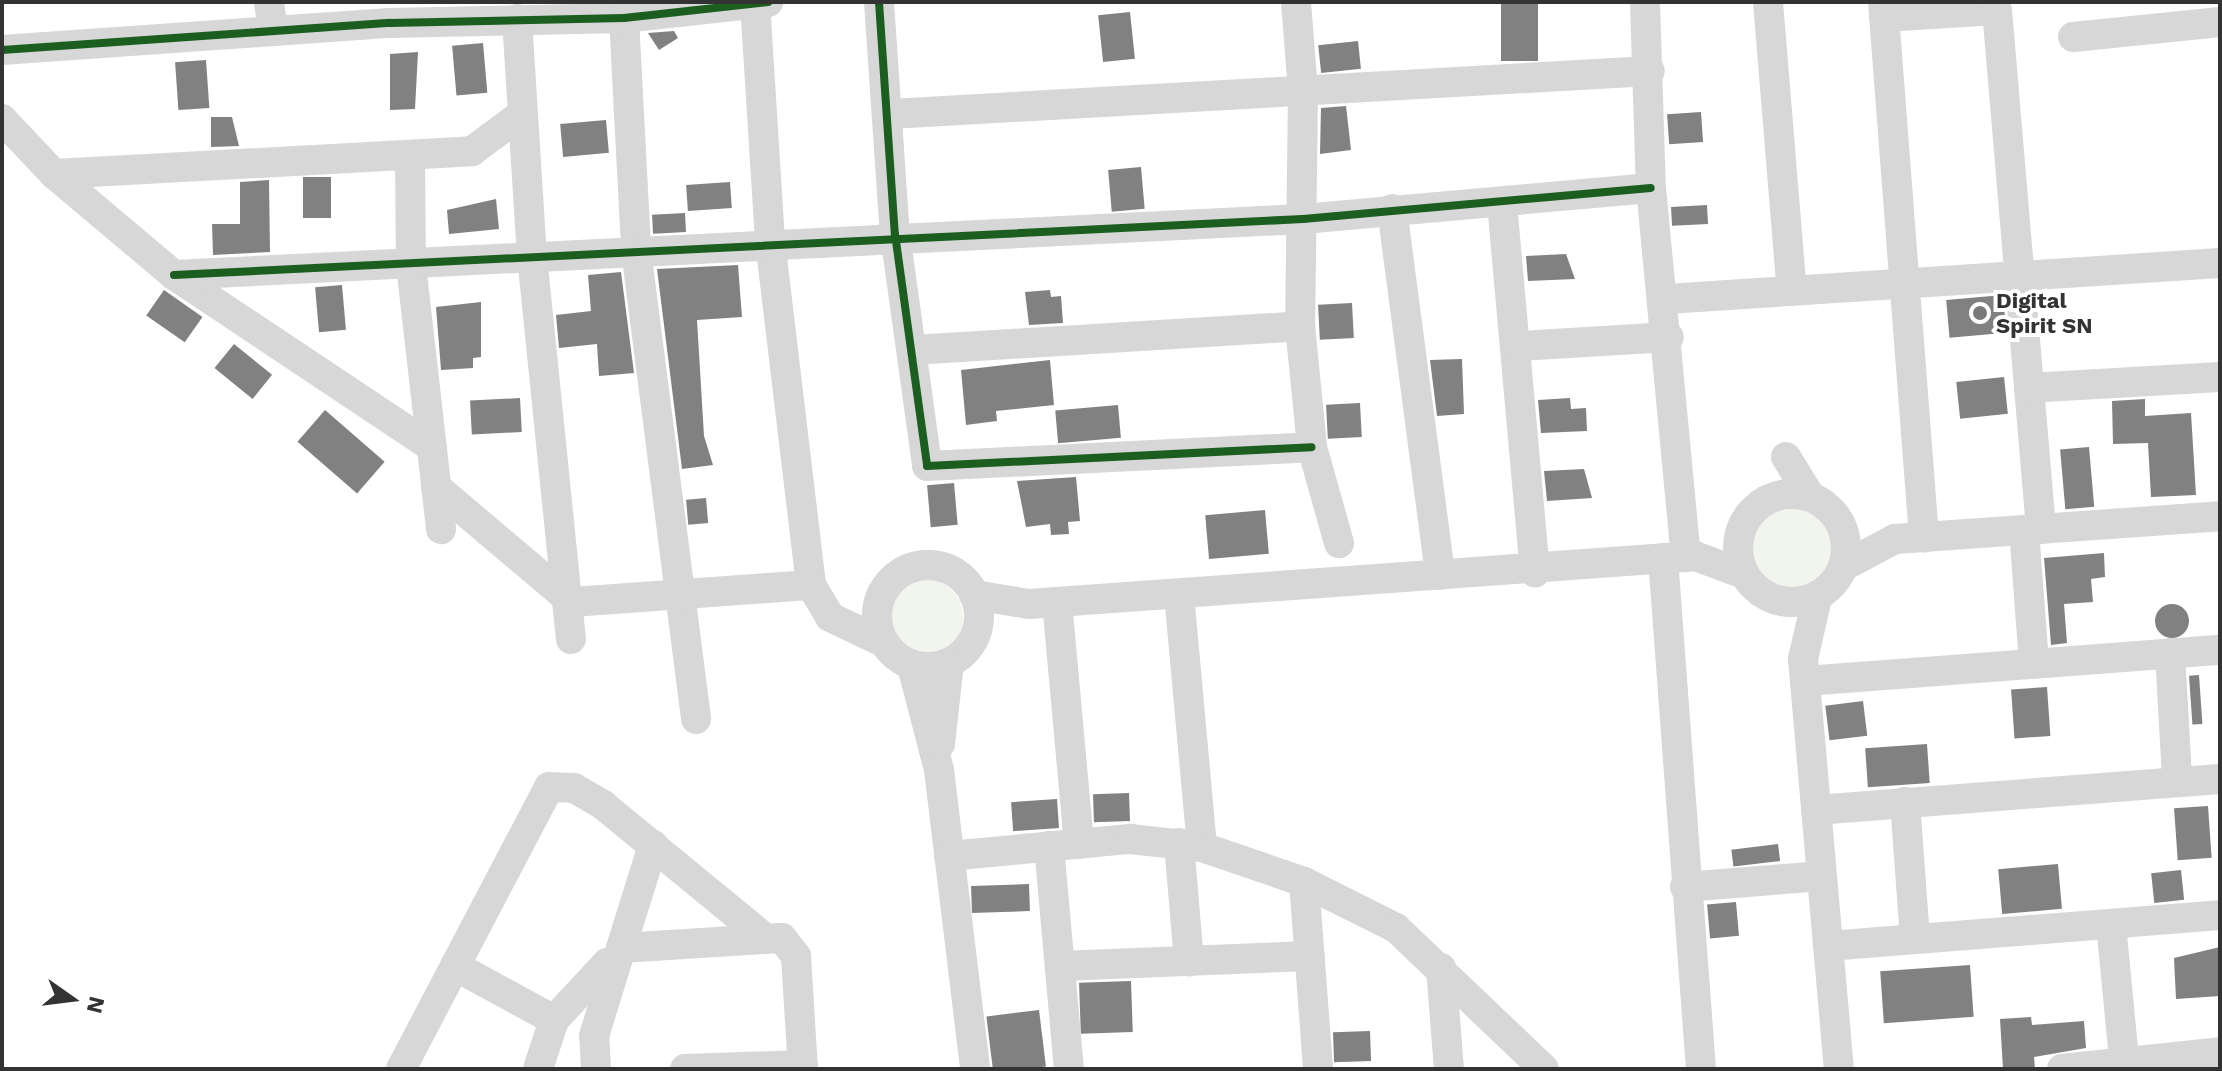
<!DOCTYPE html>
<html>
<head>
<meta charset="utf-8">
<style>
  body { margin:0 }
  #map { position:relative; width:2222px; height:1071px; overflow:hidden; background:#fff; font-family:"Work Sans",sans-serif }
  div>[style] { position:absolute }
  .green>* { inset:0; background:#f1f5ed }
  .round { border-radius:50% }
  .building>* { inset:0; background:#818181; transform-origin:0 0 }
  .minor>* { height:30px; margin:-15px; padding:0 15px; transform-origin:15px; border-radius:15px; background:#d7d7d7 }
  .minor>.ring { margin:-15px; padding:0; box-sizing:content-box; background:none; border:30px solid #d7d7d7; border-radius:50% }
  .cycleway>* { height:8px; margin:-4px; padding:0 4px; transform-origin:4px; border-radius:4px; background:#1b5e20 }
  .dots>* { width:22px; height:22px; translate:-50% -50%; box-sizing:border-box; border:4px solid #fff; border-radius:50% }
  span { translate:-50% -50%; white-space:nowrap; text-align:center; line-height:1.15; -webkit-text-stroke:8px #fff; paint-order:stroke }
  .poi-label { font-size:22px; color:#333; font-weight:700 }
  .left { translate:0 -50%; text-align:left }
  .frame { position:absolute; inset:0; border:4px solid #333; pointer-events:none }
  .north { position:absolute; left:32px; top:959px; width:80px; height:80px; -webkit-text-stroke:6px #fff; paint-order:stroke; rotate:104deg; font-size:22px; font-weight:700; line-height:32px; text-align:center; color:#333 }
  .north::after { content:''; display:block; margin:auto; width:28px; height:36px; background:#333; clip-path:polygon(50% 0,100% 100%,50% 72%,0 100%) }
</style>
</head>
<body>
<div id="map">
  <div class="green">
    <div class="round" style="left:1752px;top:509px;width:80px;height:80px"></div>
    <div class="round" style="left:883px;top:578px;width:80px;height:80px"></div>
  </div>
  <div class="building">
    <div style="left:1501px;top:2px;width:37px;height:59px"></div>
    <div style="left:1130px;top:12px;width:47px;height:32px;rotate:84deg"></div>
    <div style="clip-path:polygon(674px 31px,678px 38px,659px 50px,648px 33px)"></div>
    <div style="left:1358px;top:41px;width:28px;height:40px;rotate:84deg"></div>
    <div style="left:483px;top:43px;width:50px;height:31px;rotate:85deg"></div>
    <div style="clip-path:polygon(418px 52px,415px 109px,390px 110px,390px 54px)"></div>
    <div style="left:206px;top:60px;width:48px;height:31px;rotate:86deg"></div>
    <div style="clip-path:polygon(1346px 106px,1351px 150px,1320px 154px,1321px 108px)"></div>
    <div style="left:1701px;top:112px;width:30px;height:34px;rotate:86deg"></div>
    <div style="clip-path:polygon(211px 117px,232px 117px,239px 146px,211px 147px)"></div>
    <div style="left:606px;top:120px;width:33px;height:46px;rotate:85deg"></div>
    <div style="left:1141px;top:167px;width:42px;height:33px;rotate:85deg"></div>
    <div style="left:331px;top:177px;width:41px;height:28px;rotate:90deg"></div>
    <div style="clip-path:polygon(269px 180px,270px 252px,213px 255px,212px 224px,240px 224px,240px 182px)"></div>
    <div style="left:730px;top:182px;width:26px;height:44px;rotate:86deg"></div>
    <div style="clip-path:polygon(496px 199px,499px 229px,449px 234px,447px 210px)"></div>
    <div style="left:1707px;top:205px;width:19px;height:36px;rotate:87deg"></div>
    <div style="left:685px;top:213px;width:19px;height:33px;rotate:87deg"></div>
    <div style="clip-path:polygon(1566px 254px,1575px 279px,1528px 281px,1526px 256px)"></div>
    <div style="clip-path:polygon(738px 265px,742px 317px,697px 320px,704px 436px,713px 465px,682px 469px,657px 269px)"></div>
    <div style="clip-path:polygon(621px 272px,634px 373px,599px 376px,597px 344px,559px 348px,556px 315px,591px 311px,588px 275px)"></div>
    <div style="left:342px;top:285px;width:45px;height:27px;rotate:85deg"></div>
    <div style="left:164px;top:290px;width:47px;height:31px;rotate:35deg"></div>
    <div style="clip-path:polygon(1050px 290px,1051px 297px,1061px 296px,1063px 323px,1029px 325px,1025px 292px)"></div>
    <div style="left:2003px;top:295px;width:38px;height:57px;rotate:85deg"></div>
    <div style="clip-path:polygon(481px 302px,481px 357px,473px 358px,473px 368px,441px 370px,436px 307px)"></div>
    <div style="left:1352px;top:303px;width:35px;height:34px;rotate:87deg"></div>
    <div style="left:234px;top:344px;width:49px;height:31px;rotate:39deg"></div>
    <div style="clip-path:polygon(1462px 359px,1464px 414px,1437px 416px,1430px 360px)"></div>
    <div style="clip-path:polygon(1050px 360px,1054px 405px,996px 411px,997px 421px,966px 425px,961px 370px)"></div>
    <div style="left:2004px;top:377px;width:37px;height:48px;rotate:84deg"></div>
    <div style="left:520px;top:398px;width:34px;height:50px;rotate:87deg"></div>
    <div style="clip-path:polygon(1570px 398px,1571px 409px,1586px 408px,1587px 431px,1541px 433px,1538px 400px)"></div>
    <div style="clip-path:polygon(2145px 399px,2145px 416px,2191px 413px,2196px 495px,2151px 497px,2148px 443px,2113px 444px,2112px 401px)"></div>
    <div style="left:1360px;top:403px;width:34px;height:34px;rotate:87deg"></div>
    <div style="left:1118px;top:405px;width:33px;height:63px;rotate:85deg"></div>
    <div style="left:325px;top:410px;width:79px;height:42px;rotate:41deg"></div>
    <div style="left:2089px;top:447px;width:60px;height:29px;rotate:85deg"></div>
    <div style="clip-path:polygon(1584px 469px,1592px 498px,1547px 501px,1544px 471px)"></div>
    <div style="clip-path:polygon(1076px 477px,1080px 521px,1068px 522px,1069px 534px,1051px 535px,1050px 524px,1026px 527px,1017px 481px)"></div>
    <div style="left:954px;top:483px;width:42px;height:27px;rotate:85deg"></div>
    <div style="left:706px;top:498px;width:25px;height:20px;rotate:85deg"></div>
    <div style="left:1265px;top:510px;width:44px;height:60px;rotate:85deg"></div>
    <div style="clip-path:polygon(2104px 553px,2105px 577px,2091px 579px,2093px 602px,2064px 604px,2067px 643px,2051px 645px,2044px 558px)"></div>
    <div class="round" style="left:2155px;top:604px;width:34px;height:34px"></div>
    <div style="left:2199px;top:675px;width:49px;height:10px;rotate:86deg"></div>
    <div style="left:2047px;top:687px;width:49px;height:36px;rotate:86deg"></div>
    <div style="left:1863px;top:701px;width:35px;height:38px;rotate:83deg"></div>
    <div style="left:1927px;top:744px;width:39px;height:62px;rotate:86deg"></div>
    <div style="left:1129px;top:793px;width:28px;height:36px;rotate:88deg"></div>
    <div style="left:1057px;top:799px;width:29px;height:46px;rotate:86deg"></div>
    <div style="left:2208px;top:806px;width:52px;height:34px;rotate:86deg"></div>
    <div style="left:1778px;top:844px;width:17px;height:47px;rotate:83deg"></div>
    <div style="left:2058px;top:864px;width:45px;height:60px;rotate:85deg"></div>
    <div style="left:2181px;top:870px;width:30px;height:30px;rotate:84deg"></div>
    <div style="left:1029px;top:884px;width:27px;height:58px;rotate:88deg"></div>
    <div style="left:1736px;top:902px;width:34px;height:29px;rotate:85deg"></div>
    <div style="clip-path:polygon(2220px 947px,2220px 996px,2176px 999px,2174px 958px)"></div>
    <div style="left:1970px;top:965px;width:52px;height:90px;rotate:86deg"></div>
    <div style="left:1131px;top:981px;width:51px;height:52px;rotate:88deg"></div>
    <div style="left:1039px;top:1010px;width:57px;height:53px;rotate:83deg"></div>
    <div style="clip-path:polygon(2031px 1017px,2032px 1025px,2084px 1021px,2086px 1048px,2034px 1057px,2035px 1069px,2003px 1069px,2000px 1019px)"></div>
    <div style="left:1370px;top:1031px;width:30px;height:37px;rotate:88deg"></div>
  </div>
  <div class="minor">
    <div style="left:269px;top:2px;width:29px;rotate:82deg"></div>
    <div style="left:755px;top:2px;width:239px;rotate:86.4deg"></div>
    <div style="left:770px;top:241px;width:346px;rotate:83.2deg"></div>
    <div style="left:811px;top:585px;width:37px;rotate:59deg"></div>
    <div style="left:830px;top:617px;width:59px;rotate:25.3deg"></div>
    <div style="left:879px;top:2px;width:233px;rotate:86.1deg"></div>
    <div style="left:895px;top:234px;width:234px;rotate:82.1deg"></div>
    <div style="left:927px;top:466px;width:385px;rotate:-2.8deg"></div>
    <div style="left:1296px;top:2px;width:89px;rotate:85.5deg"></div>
    <div style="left:1303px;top:91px;width:235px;rotate:90.7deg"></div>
    <div style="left:1300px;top:326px;width:122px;rotate:84.3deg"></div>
    <div style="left:1312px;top:447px;width:100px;rotate:74.3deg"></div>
    <div style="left:1645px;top:2px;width:186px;rotate:88.2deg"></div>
    <div style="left:1651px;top:188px;width:371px;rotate:84.6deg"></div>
    <div style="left:1768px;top:2px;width:290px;rotate:85.3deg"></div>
    <div style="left:1883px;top:2px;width:537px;rotate:85.62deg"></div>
    <div style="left:1884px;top:17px;width:113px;rotate:-3.5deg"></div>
    <div style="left:1997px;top:10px;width:521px;rotate:85.15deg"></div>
    <div style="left:624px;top:18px;width:232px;rotate:87deg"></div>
    <div style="left:636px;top:250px;width:473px;rotate:82.7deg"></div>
    <div style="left:517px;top:19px;width:237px;rotate:86.4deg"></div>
    <div style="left:532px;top:256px;width:385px;rotate:84.2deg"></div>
    <div style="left:2073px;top:37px;width:148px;rotate:-5.8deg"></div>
    <div style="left:2px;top:50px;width:389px;rotate:-4deg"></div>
    <div style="left:390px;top:23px;width:234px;rotate:-1.2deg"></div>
    <div style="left:624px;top:18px;width:145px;rotate:-6.3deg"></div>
    <div style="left:890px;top:114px;width:761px;rotate:-3.24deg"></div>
    <div style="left:2px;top:119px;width:76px;rotate:46.6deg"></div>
    <div style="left:54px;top:174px;width:157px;rotate:40.1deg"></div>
    <div style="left:174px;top:275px;width:310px;rotate:33.7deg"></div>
    <div style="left:410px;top:157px;width:108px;rotate:89.5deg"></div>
    <div style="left:411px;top:265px;width:266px;rotate:83.5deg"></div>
    <div style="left:54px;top:174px;width:419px;rotate:-3.1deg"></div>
    <div style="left:472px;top:151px;width:62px;rotate:-36.5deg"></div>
    <div style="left:1502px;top:203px;width:371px;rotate:84.9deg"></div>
    <div style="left:1392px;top:209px;width:369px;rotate:82.5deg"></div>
    <div style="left:174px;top:275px;width:1130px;rotate:-2.84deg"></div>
    <div style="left:1303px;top:219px;width:349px;rotate:-5.1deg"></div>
    <div style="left:1667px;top:299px;width:554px;rotate:-3.72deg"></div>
    <div style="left:1520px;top:346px;width:149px;rotate:-3.5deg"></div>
    <div style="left:913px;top:350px;width:388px;rotate:-3.5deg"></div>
    <div style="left:2029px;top:388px;width:191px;rotate:-3.3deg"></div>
    <div style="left:1786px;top:457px;width:46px;rotate:58.4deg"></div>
    <div style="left:436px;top:487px;width:178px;rotate:40.2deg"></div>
    <div style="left:572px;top:602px;width:240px;rotate:-4.1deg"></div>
    <div class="ring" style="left:1738px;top:494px;width:78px;height:78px"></div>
    <div style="left:2024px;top:530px;width:134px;rotate:85.7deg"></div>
    <div style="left:1663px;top:558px;width:512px;rotate:85.75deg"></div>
    <div class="ring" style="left:877px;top:565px;width:72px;height:72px"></div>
    <div style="left:1844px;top:566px;width:58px;rotate:-27.9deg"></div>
    <div style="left:1895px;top:539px;width:326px;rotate:-4deg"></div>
    <div style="left:1179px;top:594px;width:254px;rotate:84.8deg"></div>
    <div style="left:974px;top:595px;width:56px;rotate:9.3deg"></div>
    <div style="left:1029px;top:604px;width:668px;rotate:-4.12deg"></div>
    <div style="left:1695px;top:556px;width:52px;rotate:20.2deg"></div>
    <div style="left:1817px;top:598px;width:63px;rotate:102.9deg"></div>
    <div style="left:1803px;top:659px;width:412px;rotate:85deg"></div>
    <div style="left:1057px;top:602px;width:243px;rotate:84.8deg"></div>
    <div style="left:2170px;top:653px;width:127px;rotate:86.8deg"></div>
    <div style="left:912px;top:666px;width:107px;rotate:75.4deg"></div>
    <div style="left:939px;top:770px;width:301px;rotate:83.1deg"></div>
    <div style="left:1805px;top:681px;width:416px;rotate:-4.3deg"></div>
    <div style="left:940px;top:744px;width:81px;rotate:-83.7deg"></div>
    <div style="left:1905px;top:802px;width:137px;rotate:85.8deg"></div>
    <div style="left:1816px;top:810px;width:405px;rotate:-4.4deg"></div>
    <div style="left:1179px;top:843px;width:119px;rotate:85.2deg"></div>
    <div style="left:1049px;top:846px;width:224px;rotate:84.9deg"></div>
    <div style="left:949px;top:856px;width:182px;rotate:-5.4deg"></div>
    <div style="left:1130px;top:839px;width:72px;rotate:6.3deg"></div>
    <div style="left:1202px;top:847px;width:108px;rotate:18.9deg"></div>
    <div style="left:1304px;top:882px;width:103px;rotate:26.6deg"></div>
    <div style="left:1396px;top:928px;width:204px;rotate:43.6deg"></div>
    <div style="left:1304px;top:882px;width:188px;rotate:85.7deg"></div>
    <div style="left:1685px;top:887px;width:137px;rotate:-4.6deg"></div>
    <div style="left:2111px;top:924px;width:146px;rotate:84.5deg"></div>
    <div style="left:1828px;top:946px;width:393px;rotate:-4.5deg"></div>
    <div style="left:621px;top:948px;width:108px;rotate:-72.7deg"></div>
    <div style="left:455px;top:966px;width:113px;rotate:28.6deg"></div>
    <div style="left:554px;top:1020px;width:52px;rotate:108.1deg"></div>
    <div style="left:1061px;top:966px;width:249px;rotate:-2.3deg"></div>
    <div style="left:1441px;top:968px;width:101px;rotate:85.5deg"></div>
    <div style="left:554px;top:1020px;width:78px;rotate:-47.1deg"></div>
    <div style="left:401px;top:1069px;width:318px;rotate:-62.3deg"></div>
    <div style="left:549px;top:787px;width:25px;rotate:2deg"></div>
    <div style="left:574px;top:788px;width:34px;rotate:30deg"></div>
    <div style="left:603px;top:805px;width:211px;rotate:39.4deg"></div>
    <div style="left:596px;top:1069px;width:33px;rotate:-93deg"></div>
    <div style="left:594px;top:1036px;width:92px;rotate:-72.9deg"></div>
    <div style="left:621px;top:948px;width:161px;rotate:-3.6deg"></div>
    <div style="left:782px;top:938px;width:23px;rotate:52deg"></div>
    <div style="left:796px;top:956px;width:113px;rotate:86.5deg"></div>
    <div style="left:685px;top:1069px;width:118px;rotate:-1.9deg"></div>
    <div style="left:2062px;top:1069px;width:159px;rotate:-6.1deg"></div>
  </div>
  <div class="cycleway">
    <div style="left:879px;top:2px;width:233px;rotate:86.1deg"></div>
    <div style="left:895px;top:234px;width:234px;rotate:82.1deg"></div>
    <div style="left:927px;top:466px;width:385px;rotate:-2.8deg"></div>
    <div style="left:2px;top:50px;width:389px;rotate:-4deg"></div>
    <div style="left:390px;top:23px;width:234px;rotate:-1.2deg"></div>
    <div style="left:624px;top:18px;width:145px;rotate:-6.3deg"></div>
    <div style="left:174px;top:275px;width:1130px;rotate:-2.84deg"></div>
    <div style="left:1303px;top:219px;width:349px;rotate:-5.1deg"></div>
  </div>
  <div class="dots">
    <div style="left:1980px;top:313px;background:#7a7a7a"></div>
  </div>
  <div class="poi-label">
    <span class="left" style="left:1996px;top:313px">Digital<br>Spirit SN</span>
  </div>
  <div class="frame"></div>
  <div class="north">N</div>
</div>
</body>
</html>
